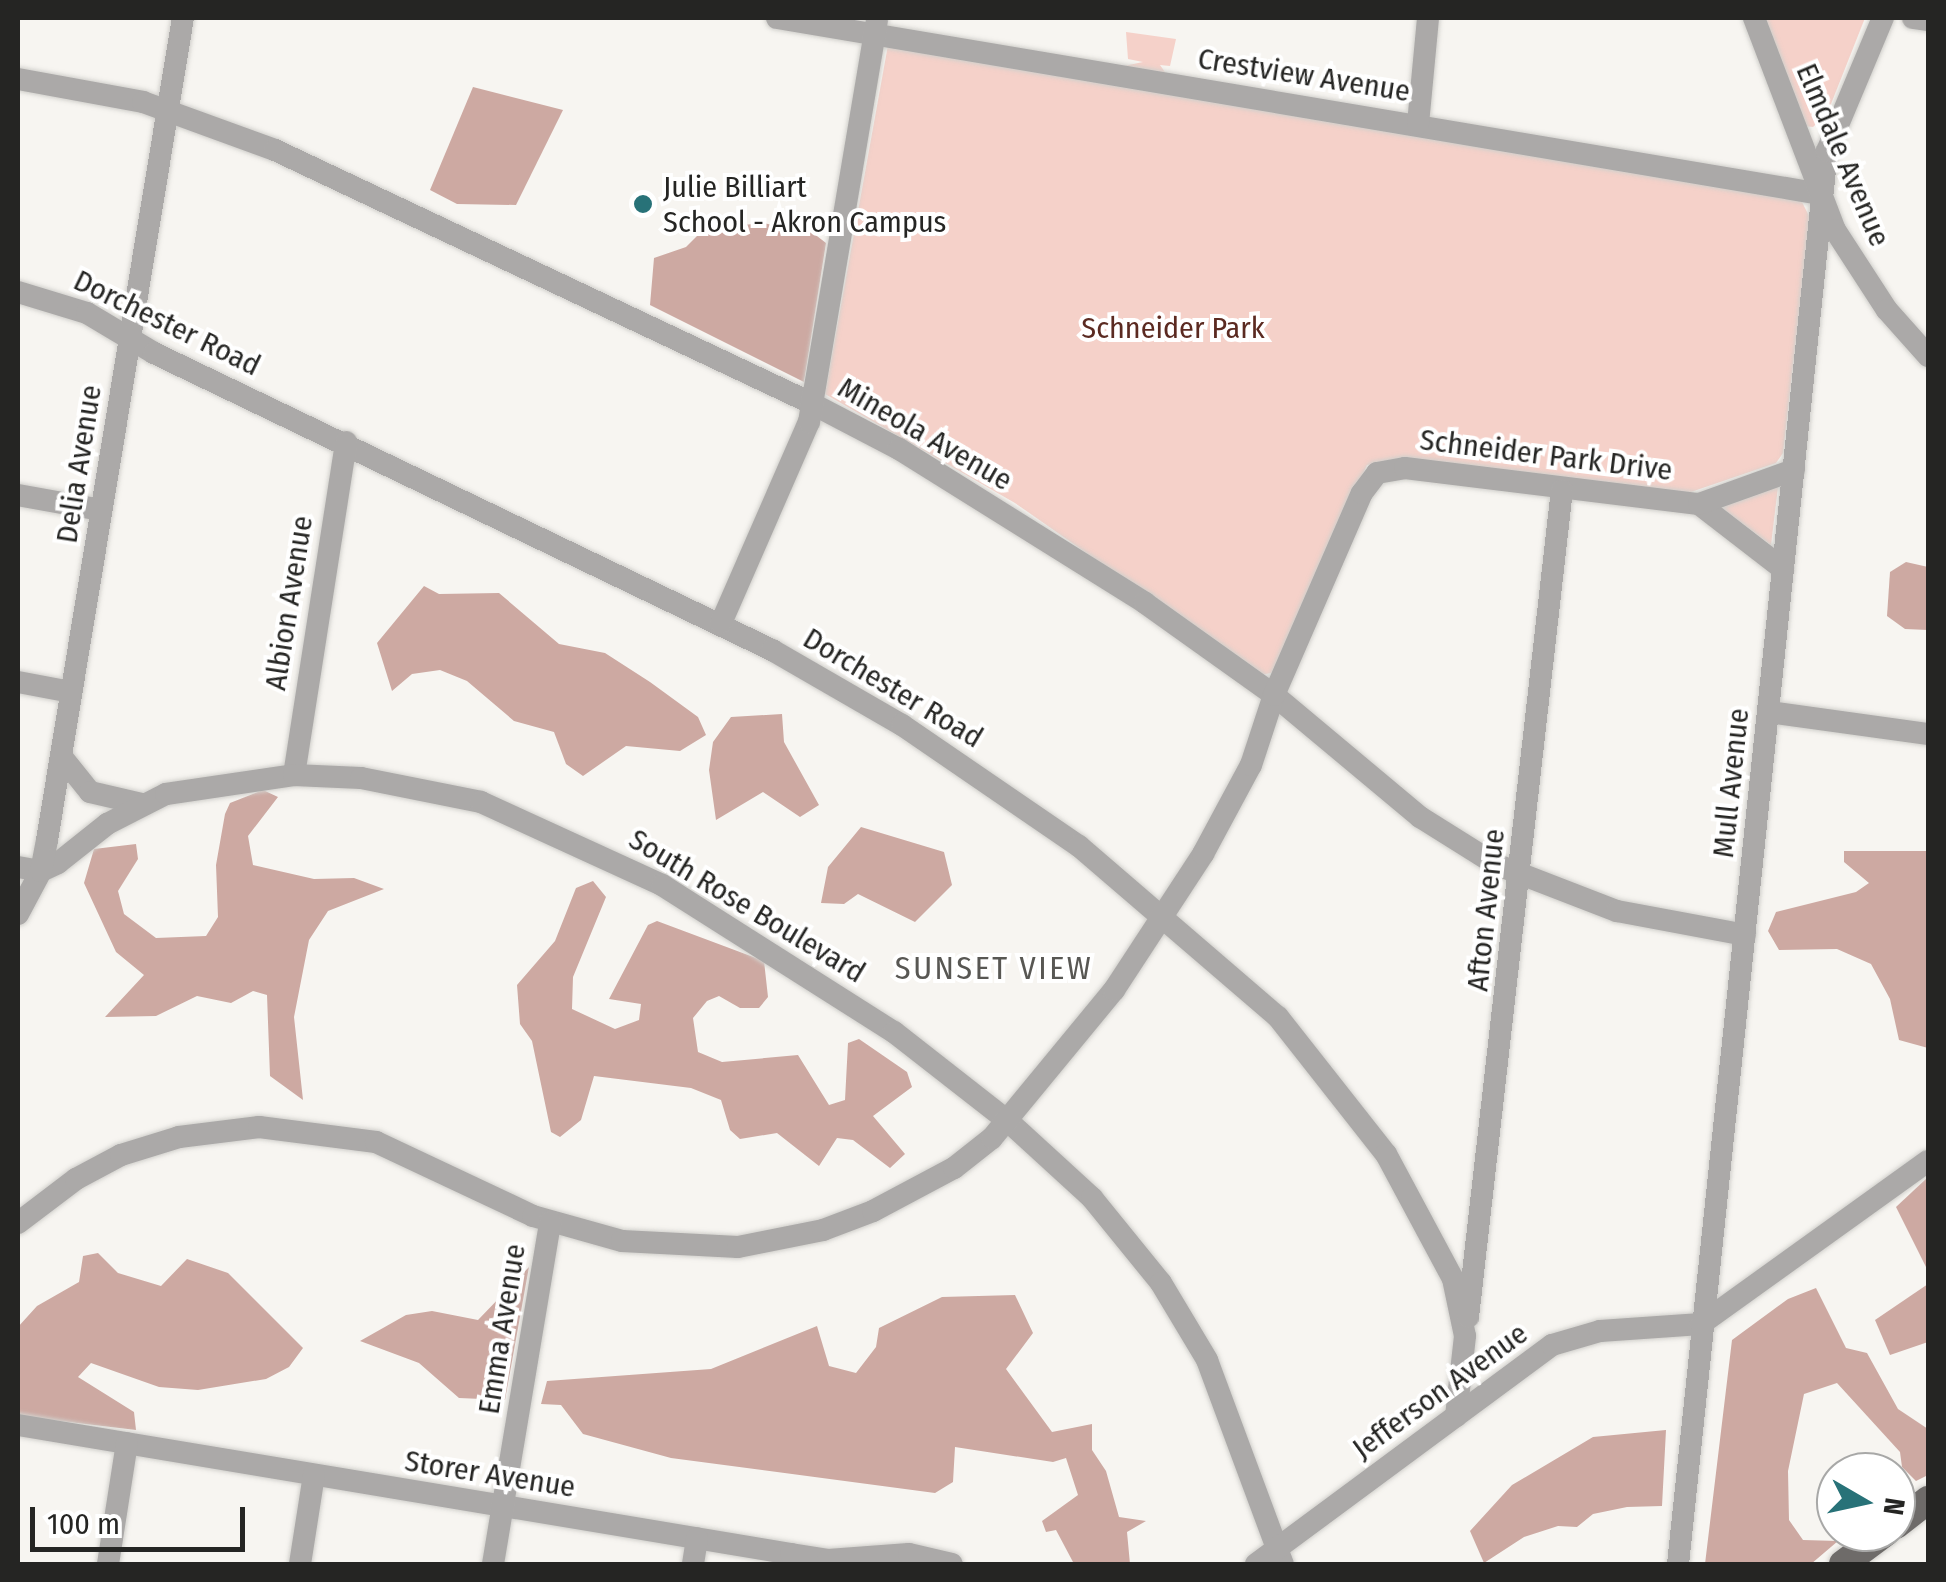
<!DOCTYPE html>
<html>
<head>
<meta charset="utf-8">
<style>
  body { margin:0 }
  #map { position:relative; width:1946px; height:1582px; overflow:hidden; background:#f7f5f1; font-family:"Fira Sans Condensed",sans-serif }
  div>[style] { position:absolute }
  .green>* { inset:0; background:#f5d1c9 }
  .forest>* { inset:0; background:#cda9a2 }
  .roads { filter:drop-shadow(0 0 2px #d1d0cc) drop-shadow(0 0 2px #d1d0cc) }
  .minor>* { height:22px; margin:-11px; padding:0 11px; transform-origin:11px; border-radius:11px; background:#aba9a8 }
  .major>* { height:28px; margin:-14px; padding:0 14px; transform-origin:14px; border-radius:14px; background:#6e6b69 }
  .dots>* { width:28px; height:28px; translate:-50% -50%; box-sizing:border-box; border:5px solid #fff; border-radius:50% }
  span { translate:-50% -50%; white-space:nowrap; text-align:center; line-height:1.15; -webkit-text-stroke:8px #fff; paint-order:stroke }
  .street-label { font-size:30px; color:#252523 }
  .poi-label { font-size:30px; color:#252523 }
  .left { translate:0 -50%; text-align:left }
  .park-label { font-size:30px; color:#5b2a21 }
  .neighbourhood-label { font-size:32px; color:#585753; letter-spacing:2.5px }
  .frame { position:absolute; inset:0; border:20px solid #252523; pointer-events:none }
  .north { position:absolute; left:1816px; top:1452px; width:100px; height:100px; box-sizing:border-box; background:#fff; border:2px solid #a8a8a7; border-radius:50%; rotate:99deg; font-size:28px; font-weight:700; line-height:40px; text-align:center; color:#252523 }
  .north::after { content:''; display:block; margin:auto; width:35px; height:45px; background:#287278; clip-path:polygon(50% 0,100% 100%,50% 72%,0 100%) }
  .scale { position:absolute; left:30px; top:1507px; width:215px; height:45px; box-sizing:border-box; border:5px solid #252523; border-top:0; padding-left:12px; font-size:30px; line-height:35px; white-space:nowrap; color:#252523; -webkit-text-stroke:8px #fff; paint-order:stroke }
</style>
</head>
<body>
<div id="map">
  <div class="green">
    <div style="clip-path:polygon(1761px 18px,1865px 18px,1827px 114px,1813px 127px,1804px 126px)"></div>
    <div style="clip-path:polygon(1126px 32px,1176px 39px,1170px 66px,1160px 65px,1167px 75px,1124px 66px,1143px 62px,1128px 59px)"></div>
    <div style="clip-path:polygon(888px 45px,1800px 198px,1810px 218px,1783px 453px,1776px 463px,1688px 493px,1411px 459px,1367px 465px,1275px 672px,1261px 675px,1015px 503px,825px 394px)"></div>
    <div style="clip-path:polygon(1778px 487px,1771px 545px,1718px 505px)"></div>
  </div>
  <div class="forest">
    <div style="clip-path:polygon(473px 87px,563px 110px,516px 205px,457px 204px,430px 190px)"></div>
    <div style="clip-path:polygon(763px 223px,813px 233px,826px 243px,804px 382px,650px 305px,654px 258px,686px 247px,704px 229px)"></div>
    <div style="clip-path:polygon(1906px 562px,1928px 567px,1928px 630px,1905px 629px,1887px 616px,1890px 572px)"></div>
    <div style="clip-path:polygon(424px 586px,439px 594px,499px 593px,559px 644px,605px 653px,650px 682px,698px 717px,706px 735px,680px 751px,626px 746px,583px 776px,566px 764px,554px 732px,514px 721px,467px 681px,440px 670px,412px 674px,392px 691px,377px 643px)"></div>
    <div style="clip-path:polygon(782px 714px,784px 742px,819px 805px,800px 817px,763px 792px,716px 820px,709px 770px,713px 742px,731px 717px)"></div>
    <div style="clip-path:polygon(263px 790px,278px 797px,248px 836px,253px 865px,314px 879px,354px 878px,384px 889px,328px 911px,309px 940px,294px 1017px,303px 1100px,270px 1076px,267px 995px,253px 991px,231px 1003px,197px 996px,156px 1016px,105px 1017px,144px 975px,116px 952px,84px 883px,94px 849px,136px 844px,138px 859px,118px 891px,124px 914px,156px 938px,206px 936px,218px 917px,216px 865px,225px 814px,230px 803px)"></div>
    <div style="clip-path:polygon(861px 827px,944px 852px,952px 885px,915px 922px,858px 894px,844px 904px,821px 903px,828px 867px)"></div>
    <div style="clip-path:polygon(1844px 851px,1928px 851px,1928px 1048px,1899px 1040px,1890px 999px,1871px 964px,1837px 949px,1779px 950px,1768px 931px,1776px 912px,1856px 892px,1869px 883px,1844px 862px)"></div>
    <div style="clip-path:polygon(593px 881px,606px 897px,573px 977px,572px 1009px,615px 1029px,639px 1020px,641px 1004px,609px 999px,648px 925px,657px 921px,764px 961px,768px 997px,759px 1008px,740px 1008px,719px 996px,707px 1001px,693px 1018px,698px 1052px,722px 1062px,798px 1055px,829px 1105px,845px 1100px,848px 1043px,859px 1039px,907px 1072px,912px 1087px,873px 1116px,905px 1154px,890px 1168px,853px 1140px,837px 1138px,819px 1166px,777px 1133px,740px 1139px,730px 1130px,721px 1100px,691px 1088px,594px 1076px,581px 1120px,560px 1137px,551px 1132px,532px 1041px,520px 1024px,517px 985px,555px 941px,576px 888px)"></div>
    <div style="clip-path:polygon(1928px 1177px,1928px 1271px,1896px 1207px)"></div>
    <div style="clip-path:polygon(98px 1253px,118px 1273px,161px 1286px,187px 1259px,228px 1273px,303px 1348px,289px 1367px,266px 1379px,198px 1390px,159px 1387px,91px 1363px,78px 1377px,134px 1412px,136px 1430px,18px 1416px,18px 1327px,37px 1306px,79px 1282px,83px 1256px)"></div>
    <div style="clip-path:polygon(529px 1267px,505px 1400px,459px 1398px,419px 1363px,360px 1341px,406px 1315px,432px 1311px,478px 1320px)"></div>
    <div style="clip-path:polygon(1928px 1284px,1928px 1342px,1890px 1355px,1875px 1320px)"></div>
    <div style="clip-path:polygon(1816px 1288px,1846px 1348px,1867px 1353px,1898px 1409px,1928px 1429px,1928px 1475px,1916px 1481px,1902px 1467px,1900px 1452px,1837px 1383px,1804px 1394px,1788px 1471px,1789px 1520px,1803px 1540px,1838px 1541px,1811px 1564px,1705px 1564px,1732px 1340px,1788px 1299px)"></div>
    <div style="clip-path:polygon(1015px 1295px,1033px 1333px,1006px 1369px,1052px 1432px,1092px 1424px,1092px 1450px,1106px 1471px,1119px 1517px,1146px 1521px,1127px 1532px,1130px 1564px,1073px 1562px,1056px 1530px,1046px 1532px,1042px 1521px,1078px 1495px,1066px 1458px,1053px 1462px,955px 1447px,953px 1482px,935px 1493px,671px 1458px,583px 1434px,561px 1405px,541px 1404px,547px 1381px,711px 1369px,817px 1326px,829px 1366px,856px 1373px,876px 1347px,879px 1328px,942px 1297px)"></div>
    <div style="clip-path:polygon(1666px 1430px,1662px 1506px,1627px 1507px,1593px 1514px,1577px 1527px,1558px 1526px,1524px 1537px,1484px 1563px,1470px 1531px,1512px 1485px,1593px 1437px)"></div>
  </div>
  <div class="roads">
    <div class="minor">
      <div style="left:777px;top:18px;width:1059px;rotate:9.57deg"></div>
      <div style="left:1754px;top:18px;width:227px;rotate:69.1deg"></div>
      <div style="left:1835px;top:230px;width:95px;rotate:57deg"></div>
      <div style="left:1887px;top:310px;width:62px;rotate:48.3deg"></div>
      <div style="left:1913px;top:18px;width:15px;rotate:8deg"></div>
      <div style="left:18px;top:79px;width:127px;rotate:10.4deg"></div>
      <div style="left:143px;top:102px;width:140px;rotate:20deg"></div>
      <div style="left:275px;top:150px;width:593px;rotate:25.27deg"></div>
      <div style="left:811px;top:403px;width:99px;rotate:27.6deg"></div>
      <div style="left:899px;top:449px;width:290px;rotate:32deg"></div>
      <div style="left:1145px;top:603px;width:158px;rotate:35.5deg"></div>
      <div style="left:1274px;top:695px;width:190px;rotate:39.9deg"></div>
      <div style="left:1420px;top:817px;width:89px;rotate:32.1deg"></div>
      <div style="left:1495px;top:864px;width:131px;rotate:21.1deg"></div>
      <div style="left:1617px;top:911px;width:130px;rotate:10.6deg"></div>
      <div style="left:1418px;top:124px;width:106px;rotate:-84.6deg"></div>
      <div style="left:18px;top:292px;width:72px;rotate:16.9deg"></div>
      <div style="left:87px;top:313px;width:78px;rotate:30.8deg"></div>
      <div style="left:154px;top:353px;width:686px;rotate:25.67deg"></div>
      <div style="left:772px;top:650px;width:150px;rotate:30deg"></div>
      <div style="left:902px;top:725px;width:214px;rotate:34.4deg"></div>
      <div style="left:1079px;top:846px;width:262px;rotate:40.7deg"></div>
      <div style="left:1278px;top:1017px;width:174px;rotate:51.8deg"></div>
      <div style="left:1386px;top:1154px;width:142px;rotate:61.8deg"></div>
      <div style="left:1453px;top:1279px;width:58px;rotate:78.1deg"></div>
      <div style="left:1465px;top:1336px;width:81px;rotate:96.4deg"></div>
      <div style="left:18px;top:495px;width:84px;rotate:10.2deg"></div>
      <div style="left:1699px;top:504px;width:106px;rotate:37.7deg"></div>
      <div style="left:721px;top:623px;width:219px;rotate:-66.4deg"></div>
      <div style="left:809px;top:422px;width:407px;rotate:-80.4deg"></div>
      <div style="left:18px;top:682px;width:54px;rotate:10.7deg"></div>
      <div style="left:1769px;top:712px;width:161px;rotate:7.9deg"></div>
      <div style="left:61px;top:756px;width:46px;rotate:51.1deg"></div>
      <div style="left:90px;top:792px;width:53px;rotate:13deg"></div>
      <div style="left:294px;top:775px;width:337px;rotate:-81.1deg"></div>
      <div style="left:18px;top:867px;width:23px;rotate:10deg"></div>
      <div style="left:41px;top:871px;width:19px;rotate:-25deg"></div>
      <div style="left:58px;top:863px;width:63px;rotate:-38.5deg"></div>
      <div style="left:107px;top:824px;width:66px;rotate:-27deg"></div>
      <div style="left:166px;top:794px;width:129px;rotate:-8.4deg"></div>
      <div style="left:294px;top:775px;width:67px;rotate:2.6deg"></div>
      <div style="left:361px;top:778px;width:122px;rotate:11.3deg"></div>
      <div style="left:481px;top:802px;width:199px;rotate:24.6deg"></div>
      <div style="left:662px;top:885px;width:275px;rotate:32.4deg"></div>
      <div style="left:894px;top:1032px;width:145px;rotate:38deg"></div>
      <div style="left:1008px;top:1121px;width:114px;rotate:42.5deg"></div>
      <div style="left:1092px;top:1198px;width:109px;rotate:50.9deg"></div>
      <div style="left:1161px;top:1283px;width:90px;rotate:59.1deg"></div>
      <div style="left:1207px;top:1360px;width:218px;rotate:69.6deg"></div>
      <div style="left:18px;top:914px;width:49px;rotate:-61.9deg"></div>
      <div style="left:41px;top:871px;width:32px;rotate:-79deg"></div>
      <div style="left:47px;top:840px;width:833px;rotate:-80.61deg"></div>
      <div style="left:18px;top:1223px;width:73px;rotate:-37.2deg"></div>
      <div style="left:76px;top:1179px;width:51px;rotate:-28.1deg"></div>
      <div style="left:121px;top:1155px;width:61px;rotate:-17.2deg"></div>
      <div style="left:179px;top:1137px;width:81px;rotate:-7.1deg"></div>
      <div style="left:259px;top:1127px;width:118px;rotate:7.3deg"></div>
      <div style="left:376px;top:1142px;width:174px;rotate:25.2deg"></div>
      <div style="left:533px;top:1216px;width:92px;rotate:15.7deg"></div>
      <div style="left:622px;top:1241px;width:116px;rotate:3deg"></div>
      <div style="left:738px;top:1247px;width:87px;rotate:-11.3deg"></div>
      <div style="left:823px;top:1230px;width:53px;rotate:-20.8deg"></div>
      <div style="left:873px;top:1211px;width:92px;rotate:-28deg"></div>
      <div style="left:954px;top:1168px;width:48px;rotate:-38.3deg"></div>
      <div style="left:992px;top:1138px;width:192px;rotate:-50.5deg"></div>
      <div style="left:1114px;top:990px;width:163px;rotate:-56.8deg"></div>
      <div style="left:1203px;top:854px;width:101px;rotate:-61.7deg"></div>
      <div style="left:1251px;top:765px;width:74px;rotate:-71.8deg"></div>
      <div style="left:1274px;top:695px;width:220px;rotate:-66.5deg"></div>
      <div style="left:1362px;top:493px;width:25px;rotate:-53deg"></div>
      <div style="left:1377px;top:473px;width:28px;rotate:-10deg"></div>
      <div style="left:1405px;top:468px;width:296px;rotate:7deg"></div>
      <div style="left:1699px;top:504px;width:101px;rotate:-19.7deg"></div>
      <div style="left:1468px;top:1317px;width:832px;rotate:-83.52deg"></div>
      <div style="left:18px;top:1425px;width:784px;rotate:9.47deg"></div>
      <div style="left:791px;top:1554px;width:37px;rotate:9deg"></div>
      <div style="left:828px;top:1560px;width:81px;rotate:-4.2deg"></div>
      <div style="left:909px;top:1554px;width:44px;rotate:13.1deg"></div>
      <div style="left:108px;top:1564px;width:122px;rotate:-81.1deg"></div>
      <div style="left:300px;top:1564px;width:90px;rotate:-81.1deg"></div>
      <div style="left:493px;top:1564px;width:347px;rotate:-80.5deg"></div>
      <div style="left:693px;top:1564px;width:26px;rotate:-81deg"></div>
      <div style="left:1256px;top:1564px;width:368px;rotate:-36.5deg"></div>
      <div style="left:1552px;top:1345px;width:50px;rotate:-16.3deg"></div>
      <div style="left:1600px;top:1331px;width:101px;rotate:-4deg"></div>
      <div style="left:1701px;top:1324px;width:279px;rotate:-35.7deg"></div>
      <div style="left:1678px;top:1564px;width:1421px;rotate:-83.98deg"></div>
      <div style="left:1827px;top:151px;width:144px;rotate:-67.2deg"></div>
    </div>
    <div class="major">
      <div style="left:1896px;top:1525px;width:41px;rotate:-38deg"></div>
      <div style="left:1843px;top:1564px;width:54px;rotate:-36.7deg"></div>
    </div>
  </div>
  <div class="dots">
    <div style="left:643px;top:204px;background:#287278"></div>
  </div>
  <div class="street-label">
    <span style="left:1304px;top:75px;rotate:9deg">Crestview Avenue</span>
    <span style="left:1843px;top:155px;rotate:67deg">Elmdale Avenue</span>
    <span style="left:167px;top:323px;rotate:26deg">Dorchester Road</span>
    <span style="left:925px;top:434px;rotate:30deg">Mineola Avenue</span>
    <span style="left:1546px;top:455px;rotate:7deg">Schneider Park Drive</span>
    <span style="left:79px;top:464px;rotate:-81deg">Delia Avenue</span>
    <span style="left:289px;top:603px;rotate:-81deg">Albion Avenue</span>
    <span style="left:893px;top:688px;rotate:31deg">Dorchester Road</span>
    <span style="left:1731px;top:783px;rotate:-84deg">Mull Avenue</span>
    <span style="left:747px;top:906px;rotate:31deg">South Rose Boulevard</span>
    <span style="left:1486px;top:910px;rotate:-84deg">Afton Avenue</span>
    <span style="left:502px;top:1329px;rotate:-81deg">Emma Avenue</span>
    <span style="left:1440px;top:1391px;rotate:-36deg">Jefferson Avenue</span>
    <span style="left:490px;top:1474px;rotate:9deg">Storer Avenue</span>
  </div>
  <div class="poi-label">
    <span class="left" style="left:663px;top:204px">Julie Billiart<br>School - Akron Campus</span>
  </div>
  <div class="park-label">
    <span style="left:1173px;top:328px">Schneider Park</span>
  </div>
  <div class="neighbourhood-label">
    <span style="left:994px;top:968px">SUNSET VIEW</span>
  </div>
  <div class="frame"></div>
  <div class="north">N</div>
  <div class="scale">100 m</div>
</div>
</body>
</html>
